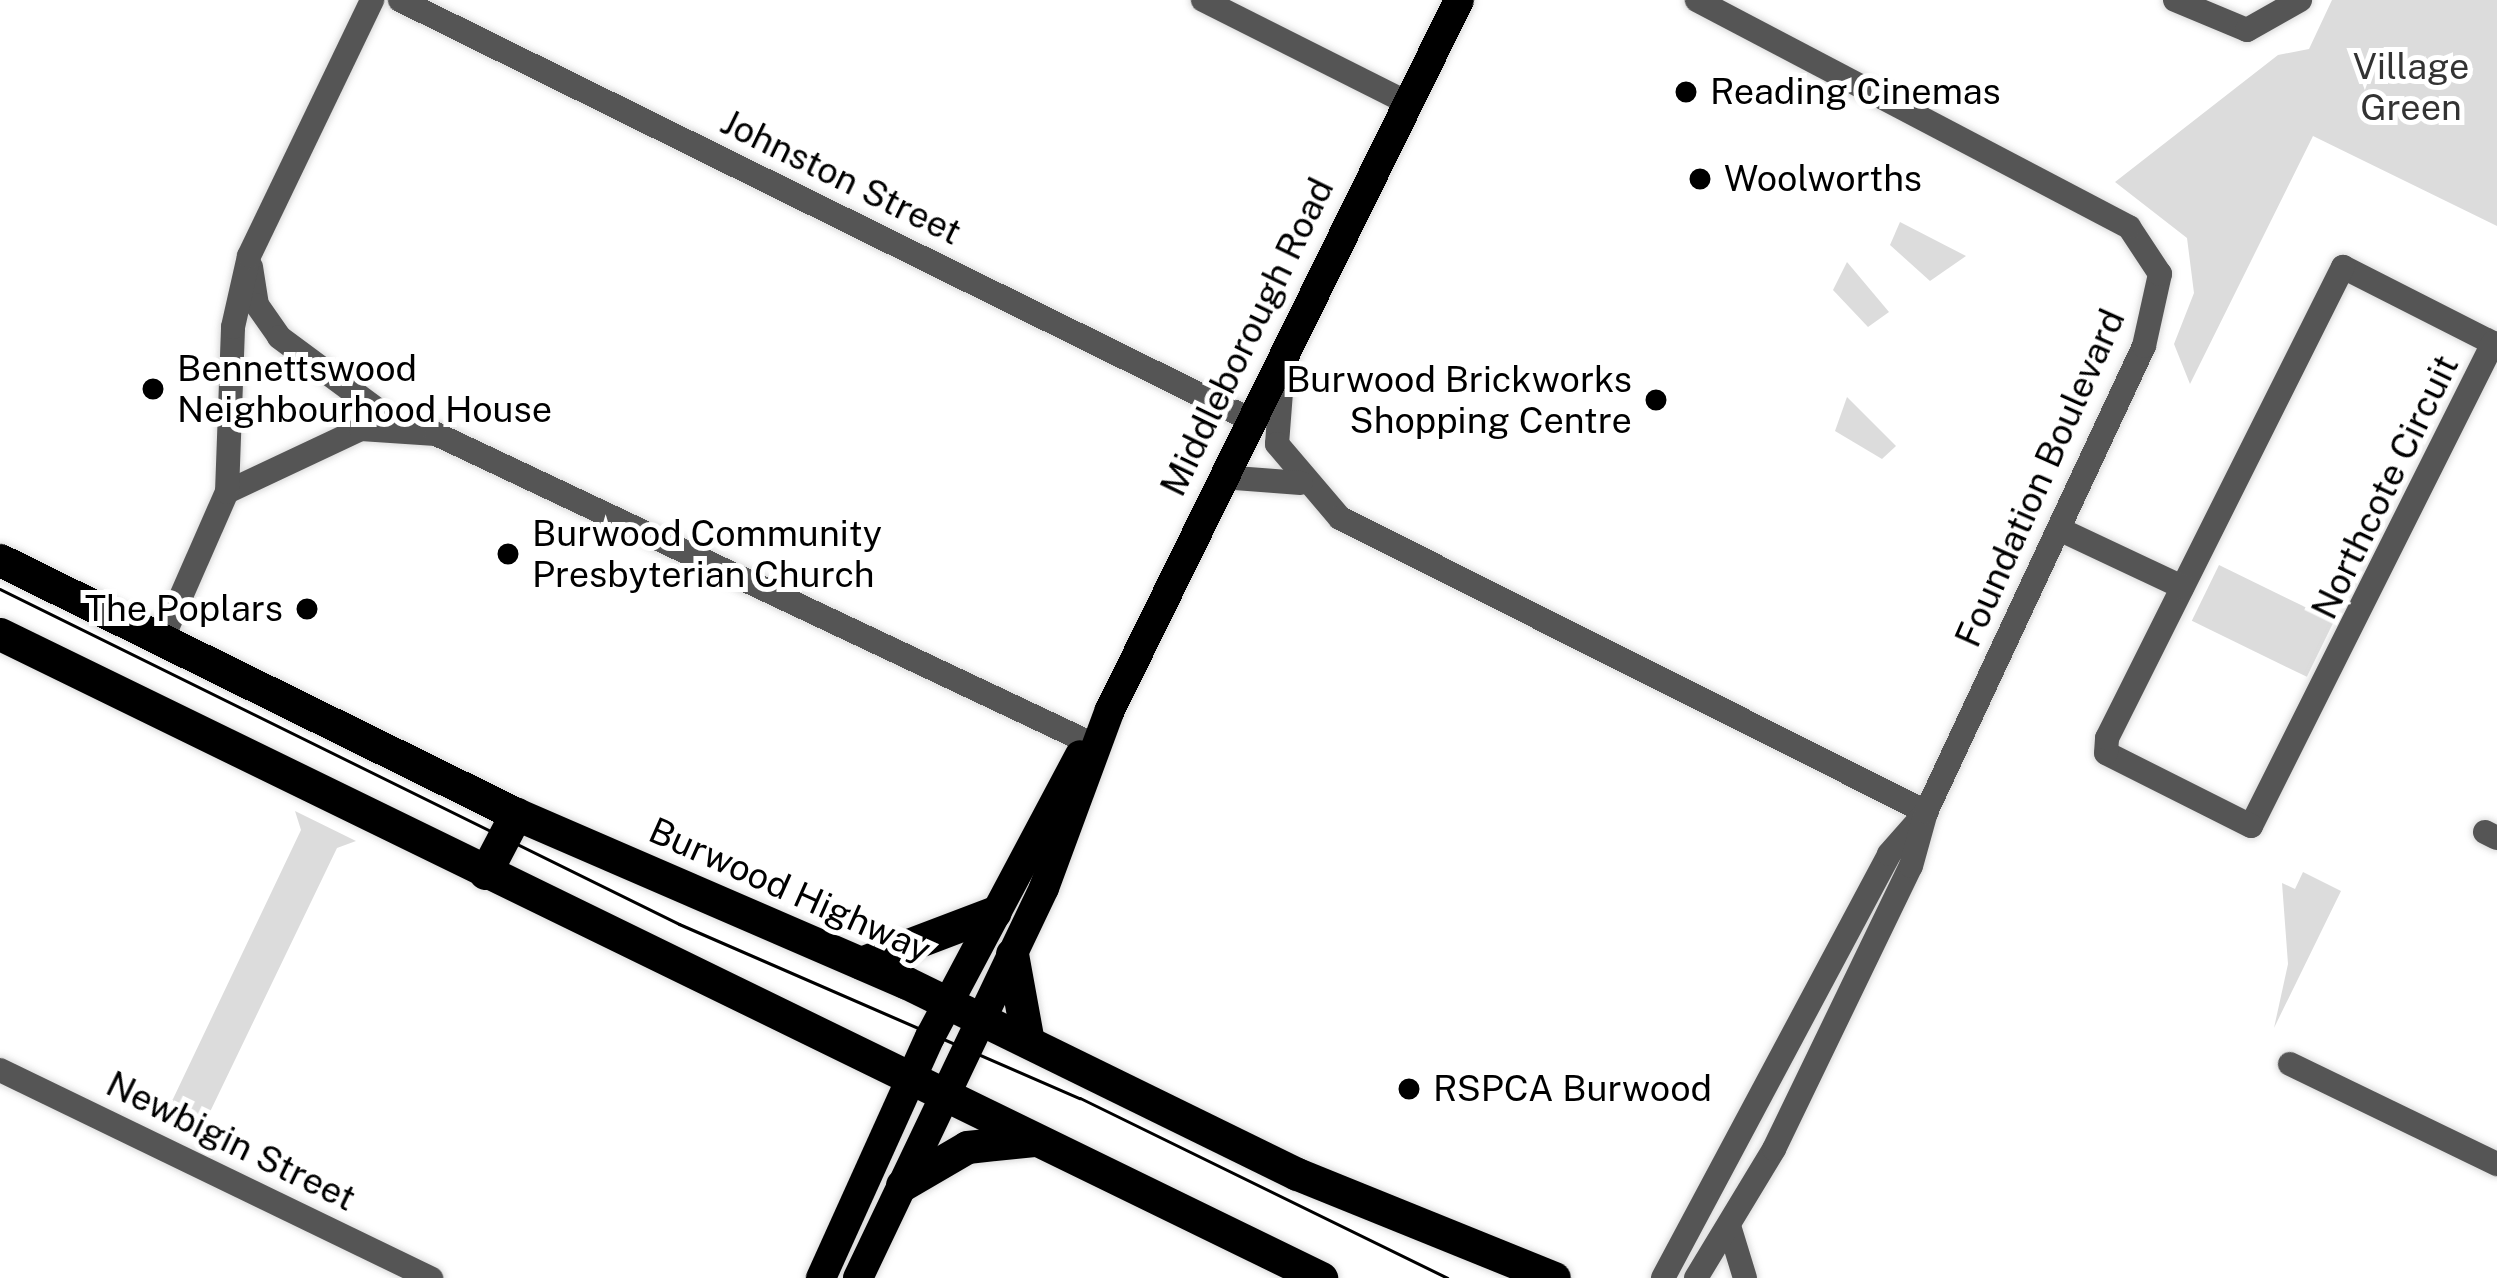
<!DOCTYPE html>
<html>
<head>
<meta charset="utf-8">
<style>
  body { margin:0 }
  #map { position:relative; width:2497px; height:1278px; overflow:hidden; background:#fff; font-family:"Public Sans",sans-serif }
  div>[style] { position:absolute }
  .green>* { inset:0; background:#dcdcdc; transform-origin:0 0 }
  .roads { filter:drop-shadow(0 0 3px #dbdbdb) drop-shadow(0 0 3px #dbdbdb) }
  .minor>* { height:24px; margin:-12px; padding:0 12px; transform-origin:12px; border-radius:12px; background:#555 }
  .major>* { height:30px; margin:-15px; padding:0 15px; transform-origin:15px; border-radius:15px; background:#000 }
  .highway>* { height:33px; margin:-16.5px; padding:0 16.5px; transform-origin:16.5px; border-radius:16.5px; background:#000 }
  .tram>* { height:3px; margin:-1.5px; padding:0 1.5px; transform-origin:1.5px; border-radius:1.5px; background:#000 }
  .dots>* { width:33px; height:33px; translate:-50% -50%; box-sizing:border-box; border:6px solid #fff; border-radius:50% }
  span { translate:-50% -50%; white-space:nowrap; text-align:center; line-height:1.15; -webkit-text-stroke:10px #fff; paint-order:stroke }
  .park-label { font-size:36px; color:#333 }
  .poi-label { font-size:36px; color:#000 }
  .left { translate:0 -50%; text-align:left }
  .right { translate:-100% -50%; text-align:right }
  .street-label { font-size:36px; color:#000 }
</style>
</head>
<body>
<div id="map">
  <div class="green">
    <div style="clip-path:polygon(2332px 0,2497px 0,2497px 226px,2313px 136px,2190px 384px,2174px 344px,2194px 293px,2187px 238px,2115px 182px,2278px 55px,2309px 49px)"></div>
    <div style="clip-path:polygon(1900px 222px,1966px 256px,1930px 281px,1890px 245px)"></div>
    <div style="clip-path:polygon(1847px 262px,1889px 312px,1868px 327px,1833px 290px)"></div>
    <div style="clip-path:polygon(1847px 397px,1896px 446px,1882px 459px,1835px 431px)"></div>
    <div style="left:2219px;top:565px;width:128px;height:62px;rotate:26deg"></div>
    <div style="clip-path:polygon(295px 811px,356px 841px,337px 848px,208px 1116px,215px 1136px,154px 1106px,173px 1099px,301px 830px)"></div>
    <div style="clip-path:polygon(2303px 872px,2341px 891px,2274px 1028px,2288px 964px,2282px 883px,2295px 889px)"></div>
  </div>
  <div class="roads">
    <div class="minor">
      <div style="left:400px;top:0;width:947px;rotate:26.27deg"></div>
      <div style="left:1203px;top:0;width:227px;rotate:26.7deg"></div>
      <div style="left:2175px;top:0;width:78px;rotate:22.6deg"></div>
      <div style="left:2247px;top:30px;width:61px;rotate:-29.5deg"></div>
      <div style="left:251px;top:267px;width:38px;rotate:81deg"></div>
      <div style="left:257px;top:305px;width:39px;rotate:55deg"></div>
      <div style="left:279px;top:337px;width:153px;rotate:36.5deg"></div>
      <div style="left:2343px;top:267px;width:168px;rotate:26.9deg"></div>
      <div style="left:2493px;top:343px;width:540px;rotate:116.61deg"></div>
      <div style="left:2251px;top:826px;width:162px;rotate:-153.3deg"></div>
      <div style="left:2106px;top:753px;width:15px;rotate:-86deg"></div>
      <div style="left:2107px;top:738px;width:527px;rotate:-63.39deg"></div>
      <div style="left:1282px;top:379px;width:65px;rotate:94.4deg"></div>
      <div style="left:1277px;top:444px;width:97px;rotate:49.6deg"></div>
      <div style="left:1340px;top:518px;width:656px;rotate:26.64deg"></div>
      <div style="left:1222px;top:477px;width:79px;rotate:4.3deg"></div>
      <div style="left:227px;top:492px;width:148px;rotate:-25.2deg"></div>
      <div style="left:361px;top:429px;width:75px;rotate:3.8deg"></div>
      <div style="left:436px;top:434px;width:721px;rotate:25.29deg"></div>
      <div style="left:2061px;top:530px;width:134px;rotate:25.2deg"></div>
      <div style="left:161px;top:642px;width:164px;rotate:-66.3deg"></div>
      <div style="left:227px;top:492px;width:165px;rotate:-87.9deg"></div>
      <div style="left:233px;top:327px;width:73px;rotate:-77.3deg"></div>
      <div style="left:249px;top:256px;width:284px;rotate:-64.3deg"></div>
      <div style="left:2485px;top:832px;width:13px;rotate:27deg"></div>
      <div style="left:2290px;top:1064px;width:230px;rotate:25.8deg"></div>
      <div style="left:0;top:1070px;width:479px;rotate:25.8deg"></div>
      <div style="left:1730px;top:1229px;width:51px;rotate:73deg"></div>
      <div style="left:1663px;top:1278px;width:480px;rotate:-61.9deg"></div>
      <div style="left:1889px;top:854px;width:47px;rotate:-48.5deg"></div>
      <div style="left:1696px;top:1278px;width:151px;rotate:-58.8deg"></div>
      <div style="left:1774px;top:1149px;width:314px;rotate:-64.2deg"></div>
      <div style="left:1911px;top:866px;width:56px;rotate:-74.5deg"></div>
      <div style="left:1926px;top:812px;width:514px;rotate:-64.93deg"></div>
      <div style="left:2144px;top:346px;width:74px;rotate:-77.5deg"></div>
      <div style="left:2160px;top:274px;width:56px;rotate:-123.4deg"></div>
      <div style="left:2129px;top:227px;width:488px;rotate:-152.3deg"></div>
    </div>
    <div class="major">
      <div style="left:821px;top:1278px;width:265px;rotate:-65.7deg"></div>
      <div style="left:930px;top:1037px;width:319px;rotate:-62deg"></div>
      <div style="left:858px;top:1278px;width:432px;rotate:-64.5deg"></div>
      <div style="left:1044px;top:888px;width:190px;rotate:-69.7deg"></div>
      <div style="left:1110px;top:710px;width:791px;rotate:-63.82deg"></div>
    </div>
    <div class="highway">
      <div style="left:0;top:560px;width:575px;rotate:26.21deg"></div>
      <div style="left:516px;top:814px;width:424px;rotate:23.4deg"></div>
      <div style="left:905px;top:982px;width:436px;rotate:26.1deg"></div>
      <div style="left:1297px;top:1174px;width:277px;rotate:22deg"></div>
      <div style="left:0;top:634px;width:1470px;rotate:25.99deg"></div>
      <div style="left:485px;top:873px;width:67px;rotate:-62.3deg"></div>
      <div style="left:1012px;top:954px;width:89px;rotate:79.7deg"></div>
      <div style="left:861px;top:963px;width:143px;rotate:-20.8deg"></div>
      <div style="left:902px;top:1185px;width:75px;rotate:-30.3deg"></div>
      <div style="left:967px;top:1147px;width:67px;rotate:-6deg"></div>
    </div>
  </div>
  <div class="tram">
    <div style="left:0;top:589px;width:757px;rotate:26.26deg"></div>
    <div style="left:679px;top:924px;width:437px;rotate:23.5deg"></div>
    <div style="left:1080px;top:1098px;width:409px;rotate:26.1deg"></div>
  </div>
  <div class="dots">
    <div style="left:1686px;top:92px;background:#000"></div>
    <div style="left:1700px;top:179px;background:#000"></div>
    <div style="left:153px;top:389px;background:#000"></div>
    <div style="left:1656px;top:400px;background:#000"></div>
    <div style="left:508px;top:554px;background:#000"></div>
    <div style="left:307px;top:609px;background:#000"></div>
    <div style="left:1409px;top:1089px;background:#000"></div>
  </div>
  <div class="park-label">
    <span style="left:2411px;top:87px">Village<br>Green</span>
  </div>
  <div class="poi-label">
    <span class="left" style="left:1710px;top:92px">Reading Cinemas</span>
    <span class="left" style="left:1724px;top:179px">Woolworths</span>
    <span class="left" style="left:177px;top:389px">Bennettswood<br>Neighbourhood House</span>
    <span class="right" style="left:1632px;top:400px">Burwood Brickworks<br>Shopping Centre</span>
    <span class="left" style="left:532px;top:554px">Burwood Community<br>Presbyterian Church</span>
    <span class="right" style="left:283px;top:609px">The Poplars</span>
    <span class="left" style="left:1433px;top:1089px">RSPCA Burwood</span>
  </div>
  <div class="street-label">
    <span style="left:841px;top:177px;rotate:26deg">Johnston Street</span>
    <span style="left:1247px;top:337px;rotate:-64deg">Middleborough Road</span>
    <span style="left:2040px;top:478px;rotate:-66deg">Foundation Boulevard</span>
    <span style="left:2385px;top:487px;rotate:-64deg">Northcote Circuit</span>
    <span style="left:790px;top:890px;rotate:24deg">Burwood Highway</span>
    <span style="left:231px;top:1141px;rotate:26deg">Newbigin Street</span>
  </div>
</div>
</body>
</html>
